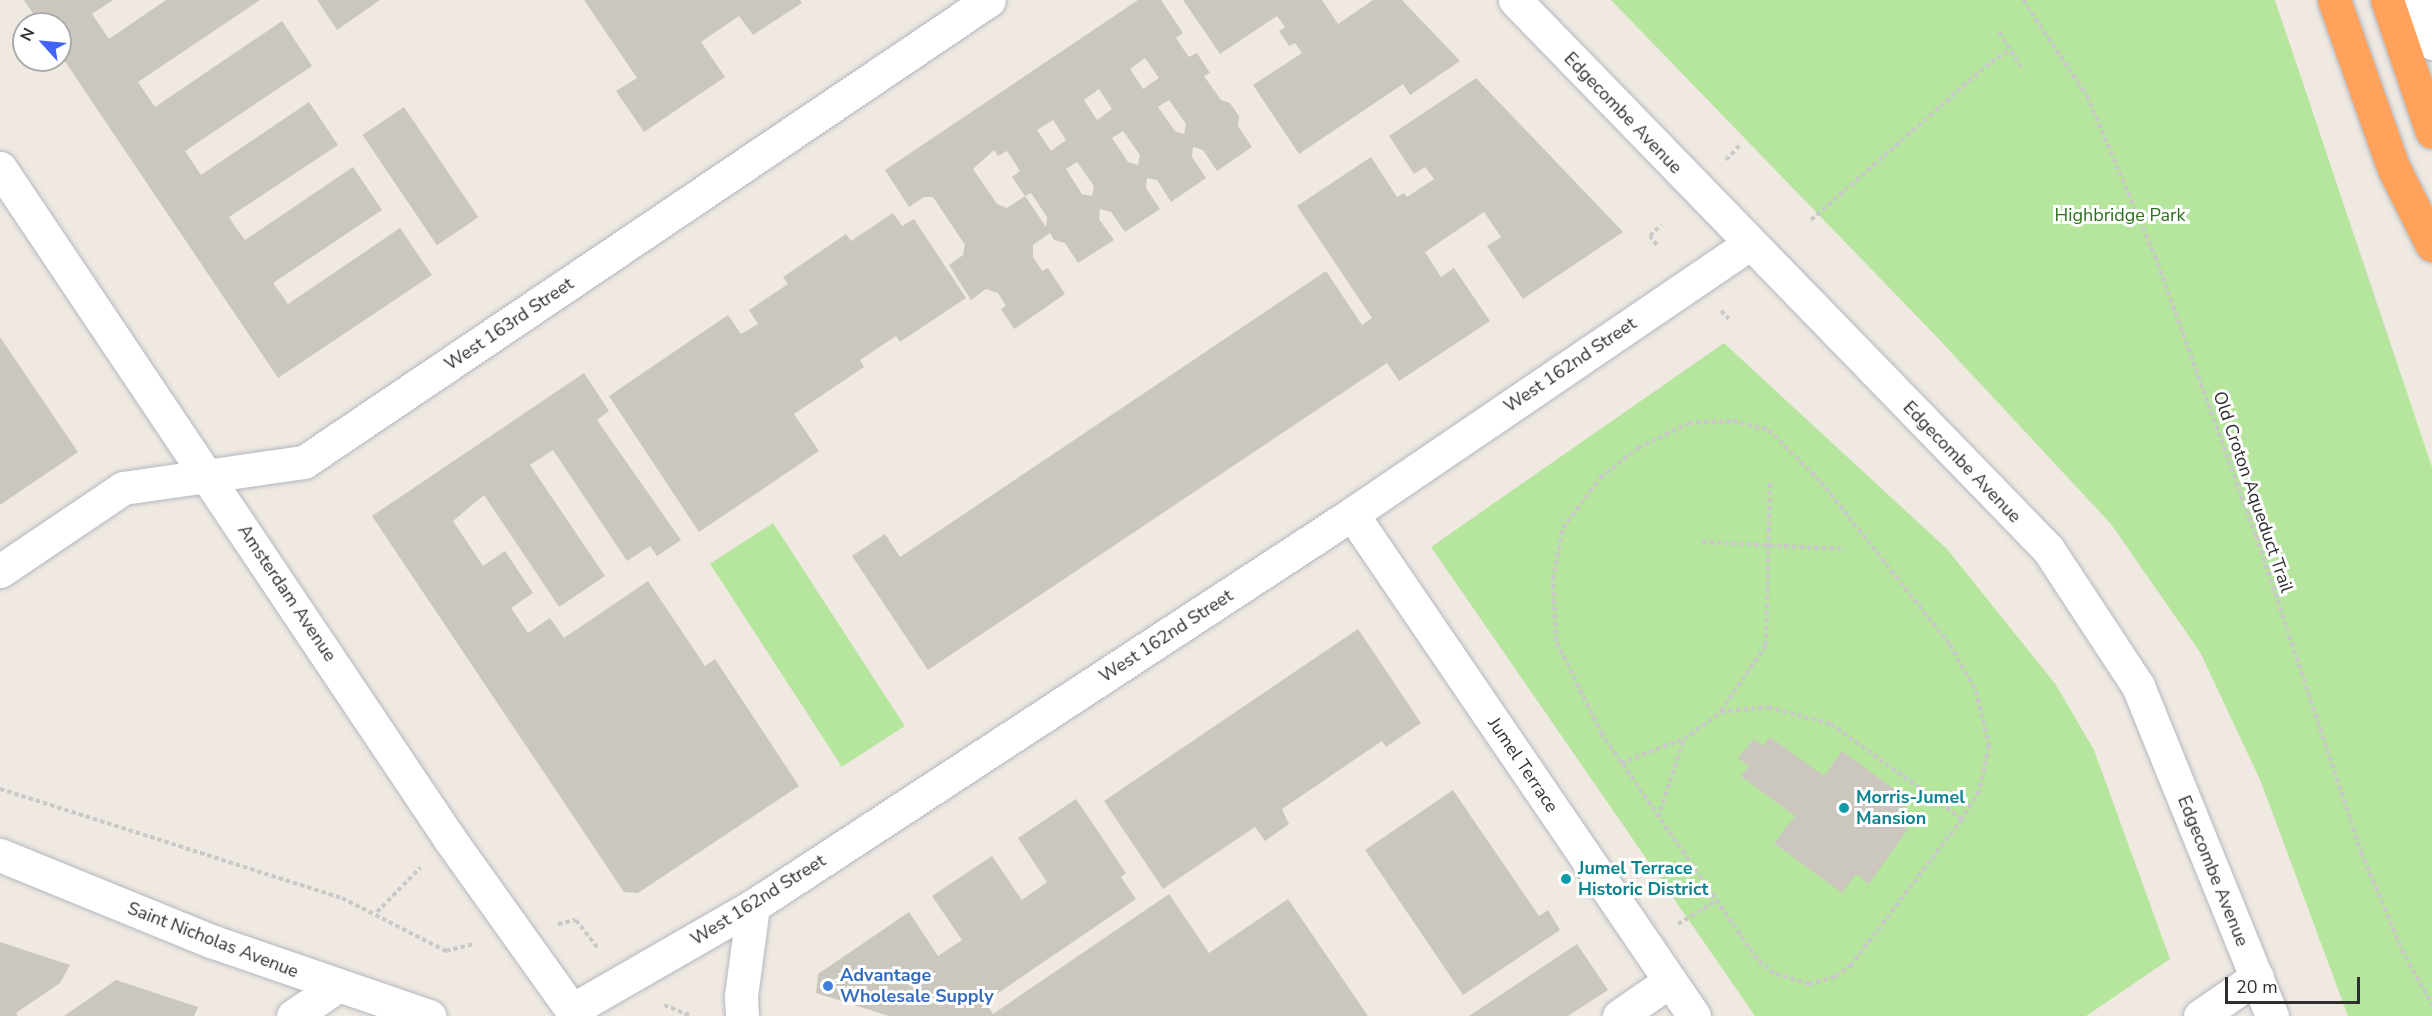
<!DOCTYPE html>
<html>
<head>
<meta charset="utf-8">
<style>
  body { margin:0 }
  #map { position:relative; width:2432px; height:1016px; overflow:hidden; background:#efe9e1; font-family:"Nunito Sans",sans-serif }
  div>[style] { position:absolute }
  .green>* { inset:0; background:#b6e59e; transform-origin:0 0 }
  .building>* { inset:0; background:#cbc7bf; transform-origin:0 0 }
  .path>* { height:4px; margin-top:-2px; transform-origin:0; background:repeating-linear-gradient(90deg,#c9c9c9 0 4.5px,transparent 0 7.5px) }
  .roads { filter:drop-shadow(0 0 2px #b4b7c1) drop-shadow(0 0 2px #b4b7c1) }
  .street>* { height:33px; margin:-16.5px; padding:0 16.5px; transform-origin:16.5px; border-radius:16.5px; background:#fff }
  .secondary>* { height:33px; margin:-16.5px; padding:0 16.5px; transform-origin:16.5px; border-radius:16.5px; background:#fff }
  .highway>* { height:33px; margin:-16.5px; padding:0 16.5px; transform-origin:16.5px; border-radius:16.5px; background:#ffa35c }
  .dots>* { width:16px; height:16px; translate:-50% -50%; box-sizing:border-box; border:3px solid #fff; border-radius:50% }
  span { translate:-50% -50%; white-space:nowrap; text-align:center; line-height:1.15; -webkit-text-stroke:6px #fff; paint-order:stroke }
  .street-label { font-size:18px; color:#2e2e2e }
  .park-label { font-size:18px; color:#2c6e1b }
  .culture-label { font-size:18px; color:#0d838f; font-weight:700 }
  .left { translate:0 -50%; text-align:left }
  .shop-label { font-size:18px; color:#366cbe; font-weight:700 }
  .north { position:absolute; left:12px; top:12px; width:60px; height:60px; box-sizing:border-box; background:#fff; border:2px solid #ababab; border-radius:50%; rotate:297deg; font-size:16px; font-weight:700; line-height:24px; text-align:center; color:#2e2e2e }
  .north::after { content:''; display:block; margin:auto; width:21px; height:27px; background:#4264fb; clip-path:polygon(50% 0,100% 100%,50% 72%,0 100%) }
  .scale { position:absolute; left:2225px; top:977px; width:135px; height:27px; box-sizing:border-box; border:3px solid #2e2e2e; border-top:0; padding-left:8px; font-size:18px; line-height:21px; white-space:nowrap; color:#2e2e2e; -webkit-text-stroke:4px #fff; paint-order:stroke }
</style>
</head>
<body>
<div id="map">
  <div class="green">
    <div style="clip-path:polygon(1611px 0,2275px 0,2432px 467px,2432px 1016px,2348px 1016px,2261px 782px,2200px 652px,2111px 524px,1934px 334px)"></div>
    <div style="clip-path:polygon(1724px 343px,1947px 549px,2056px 685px,2094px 750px,2170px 959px,2086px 1016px,1755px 1016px,1431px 547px)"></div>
    <div style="left:773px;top:523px;width:242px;height:75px;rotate:57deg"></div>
  </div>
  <div class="building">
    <div style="clip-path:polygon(24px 0,113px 0,92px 14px,109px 39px,166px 0,260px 0,138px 82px,155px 107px,282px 21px,312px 66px,185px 151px,201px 175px,309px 102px,338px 145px,229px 217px,236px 228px,245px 240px,353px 167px,382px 210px,273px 283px,288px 304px,400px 228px,432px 275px,278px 378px,60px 54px,60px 24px,40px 24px)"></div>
    <div style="clip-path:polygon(317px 0,380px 0,337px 30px)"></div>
    <div style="clip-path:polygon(584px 0,800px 0,802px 3px,753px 35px,739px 16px,701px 42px,725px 77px,644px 132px,616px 91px,637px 78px)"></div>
    <div style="clip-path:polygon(evenodd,1138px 0,1161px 0,1183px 33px,1176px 38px,1189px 57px,1197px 53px,1210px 73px,1204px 76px,1221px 100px,1230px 103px,1239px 116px,1238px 126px,1252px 147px,1217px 171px,1203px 150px,1193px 147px,1192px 157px,1206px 178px,1171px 202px,1157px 180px,1147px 178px,1146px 188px,1160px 209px,1125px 232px,1111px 212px,1100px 209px,1099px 219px,1114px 240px,1078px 263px,1065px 243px,1054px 240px,1050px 233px,1033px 245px,1033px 257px,1042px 271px,1048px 268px,1065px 294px,1014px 329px,1001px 309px,1006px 306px,998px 293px,986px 289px,971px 300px,949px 265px,963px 255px,965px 245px,933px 197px,924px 197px,909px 207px,885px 170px,1138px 0,1145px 58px,1159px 78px,1143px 89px,1130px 69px,1145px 58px,1138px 0,1099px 89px,1112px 109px,1097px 120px,1084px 100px,1099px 89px,1138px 0,1169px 100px,1186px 124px,1184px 134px,1175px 131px,1158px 107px,1169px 100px,1138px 0,1053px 120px,1066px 140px,1051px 151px,1037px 130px,1053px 120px,1138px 0,1123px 131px,1140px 155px,1138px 165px,1128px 162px,1112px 138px,1123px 131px,1138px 0,994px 150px,998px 156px,1007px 151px,1020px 171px,1012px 177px,1025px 196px,1031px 193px,1047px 217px,1046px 227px,1025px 196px,1007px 208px,997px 204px,973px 169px,994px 150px,1138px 0,1077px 162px,1094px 186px,1092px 196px,1082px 194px,1066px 169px,1077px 162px)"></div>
    <div style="clip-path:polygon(1183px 0,1322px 0,1338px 24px,1373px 0,1402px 0,1460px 61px,1410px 95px,1403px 84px,1299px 154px,1253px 85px,1302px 53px,1295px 43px,1289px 46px,1279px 31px,1285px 27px,1277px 16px,1220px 54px)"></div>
    <div style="clip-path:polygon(1476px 78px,1623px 232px,1523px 299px,1487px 246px,1501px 237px,1484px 212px,1425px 252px,1441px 277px,1454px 268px,1490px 321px,1399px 381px,1387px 363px,928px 670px,852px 556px,885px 534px,900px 557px,1326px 271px,1362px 325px,1372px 318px,1297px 206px,1371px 157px,1397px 197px,1404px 193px,1407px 197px,1434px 179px,1425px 167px,1414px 174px,1389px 136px)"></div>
    <div style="left:404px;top:107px;width:133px;height:50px;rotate:56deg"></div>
    <div style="clip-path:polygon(893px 213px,902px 226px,914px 219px,966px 298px,900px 342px,896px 336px,860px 360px,864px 367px,794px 414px,819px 451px,699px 532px,609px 396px,728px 315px,741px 334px,758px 324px,749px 310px,788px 284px,783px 277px,846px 234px,851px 241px)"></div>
    <div style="clip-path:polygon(0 337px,78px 452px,0 505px)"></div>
    <div style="clip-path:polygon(584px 373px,609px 411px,597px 420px,681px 540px,657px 556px,650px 546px,627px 561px,553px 450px,530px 465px,605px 576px,559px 607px,484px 495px,453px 521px,483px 566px,505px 551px,533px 593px,511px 608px,528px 633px,550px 618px,564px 638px,648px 581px,705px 666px,715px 659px,799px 786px,638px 893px,624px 892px,372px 516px)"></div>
    <div style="clip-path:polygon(1358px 629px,1421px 723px,1386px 747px,1382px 741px,1282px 809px,1289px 824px,1265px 841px,1255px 827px,1163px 889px,1104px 801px)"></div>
    <div style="clip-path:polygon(1770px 737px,1824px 776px,1842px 751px,1909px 800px,1895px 820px,1908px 829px,1869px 884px,1856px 874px,1842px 893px,1774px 843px,1795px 816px,1741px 776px,1749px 766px,1738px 758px,1754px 739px,1763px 746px)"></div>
    <div style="clip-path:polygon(1453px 790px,1539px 916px,1548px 910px,1560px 930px,1463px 995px,1365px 850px)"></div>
    <div style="clip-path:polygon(1076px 799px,1126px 873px,1121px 877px,1136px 899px,985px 1002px,993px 1014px,1169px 894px,1209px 953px,1288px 899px,1368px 1016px,889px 1016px,816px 993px,818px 974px,909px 912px,938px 956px,962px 940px,932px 896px,992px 856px,1022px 900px,1047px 882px,1018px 838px)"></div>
    <div style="clip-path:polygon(0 942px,70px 965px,60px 983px,16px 1013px,18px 1016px,0 1016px)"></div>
    <div style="clip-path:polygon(1577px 944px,1608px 990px,1568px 1016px,1469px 1016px)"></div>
    <div style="clip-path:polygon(116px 980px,198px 1007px,194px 1016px,64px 1016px)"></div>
  </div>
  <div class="path">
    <div style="left:2023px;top:0;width:115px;rotate:56.3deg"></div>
    <div style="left:2087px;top:96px;width:174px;rotate:67deg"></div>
    <div style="left:2155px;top:256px;width:298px;rotate:70.2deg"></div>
    <div style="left:2256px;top:536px;width:333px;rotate:71.6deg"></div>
    <div style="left:2361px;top:852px;width:106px;rotate:67.3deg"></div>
    <div style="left:2402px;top:950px;width:63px;rotate:61.4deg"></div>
    <div style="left:1999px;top:32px;width:41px;rotate:57.8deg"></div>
    <div style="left:1726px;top:160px;width:21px;rotate:-47deg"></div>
    <div style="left:1811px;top:220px;width:240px;rotate:-41.3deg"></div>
    <div style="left:1991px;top:62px;width:22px;rotate:-32deg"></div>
    <div style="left:1657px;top:245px;width:11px;rotate:-128deg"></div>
    <div style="left:1650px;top:236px;width:16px;rotate:-47deg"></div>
    <div style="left:1721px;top:311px;width:11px;rotate:45deg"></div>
    <div style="left:1733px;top:421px;width:37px;rotate:14deg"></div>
    <div style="left:1769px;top:430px;width:74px;rotate:45deg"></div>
    <div style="left:1821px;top:482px;width:208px;rotate:51.6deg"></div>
    <div style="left:1950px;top:645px;width:53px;rotate:60.5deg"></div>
    <div style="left:1976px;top:691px;width:57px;rotate:76.7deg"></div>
    <div style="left:1989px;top:746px;width:46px;rotate:102.5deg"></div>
    <div style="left:1979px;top:791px;width:33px;rotate:121deg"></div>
    <div style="left:1962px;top:819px;width:183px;rotate:127.2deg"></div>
    <div style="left:1851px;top:965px;width:20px;rotate:143deg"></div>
    <div style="left:1835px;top:977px;width:27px;rotate:165deg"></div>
    <div style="left:1809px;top:984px;width:37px;rotate:-163deg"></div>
    <div style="left:1774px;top:973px;width:22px;rotate:-141deg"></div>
    <div style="left:1757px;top:959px;width:273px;rotate:-124.6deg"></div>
    <div style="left:1602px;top:734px;width:104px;rotate:-116.3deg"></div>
    <div style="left:1556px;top:641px;width:62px;rotate:-92.8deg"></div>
    <div style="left:1553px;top:579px;width:52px;rotate:-78.9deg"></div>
    <div style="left:1563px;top:528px;width:62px;rotate:-53.5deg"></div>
    <div style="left:1600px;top:478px;width:48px;rotate:-38.3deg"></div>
    <div style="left:1638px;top:448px;width:57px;rotate:-26.1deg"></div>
    <div style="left:1689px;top:423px;width:44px;rotate:-2.6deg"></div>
    <div style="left:1702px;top:542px;width:143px;rotate:2.8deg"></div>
    <div style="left:1721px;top:711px;width:80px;rotate:-55.7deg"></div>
    <div style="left:1766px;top:645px;width:165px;rotate:-88.6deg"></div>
    <div style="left:1621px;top:763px;width:66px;rotate:-21.2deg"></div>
    <div style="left:0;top:789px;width:359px;rotate:17.7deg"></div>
    <div style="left:342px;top:898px;width:117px;rotate:27deg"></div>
    <div style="left:446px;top:951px;width:30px;rotate:-14deg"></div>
    <div style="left:1658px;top:817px;width:82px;rotate:-71.6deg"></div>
    <div style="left:1684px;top:739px;width:46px;rotate:-36.1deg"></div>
    <div style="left:1721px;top:712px;width:47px;rotate:-6.1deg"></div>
    <div style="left:1768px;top:707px;width:65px;rotate:15.1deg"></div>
    <div style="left:1831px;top:724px;width:162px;rotate:35.9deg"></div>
    <div style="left:377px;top:912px;width:62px;rotate:-45.7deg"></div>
    <div style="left:558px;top:924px;width:18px;rotate:-13deg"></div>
    <div style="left:576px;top:920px;width:37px;rotate:52deg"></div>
    <div style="left:1678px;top:924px;width:44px;rotate:-31.2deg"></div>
    <div style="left:664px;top:1005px;width:29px;rotate:22deg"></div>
  </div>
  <div class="roads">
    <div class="street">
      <div style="left:1352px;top:514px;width:607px;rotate:55.73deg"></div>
      <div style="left:572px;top:1010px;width:209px;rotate:-29.9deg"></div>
      <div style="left:753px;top:906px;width:716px;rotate:-33.2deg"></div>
      <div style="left:1352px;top:514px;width:480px;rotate:-34.2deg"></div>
      <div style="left:293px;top:1016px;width:52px;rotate:-34deg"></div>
      <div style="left:742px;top:1016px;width:20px;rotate:-93deg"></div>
      <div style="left:741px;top:996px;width:91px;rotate:-82.4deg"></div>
      <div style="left:1619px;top:1016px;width:62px;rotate:-34.5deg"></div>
      <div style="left:2200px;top:1016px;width:69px;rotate:-34.4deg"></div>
    </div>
    <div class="secondary">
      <div style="left:1515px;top:0;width:765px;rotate:45.85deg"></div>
      <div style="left:2048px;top:549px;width:164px;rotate:56.7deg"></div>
      <div style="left:2138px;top:686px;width:356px;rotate:67.9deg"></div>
      <div style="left:2419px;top:0;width:45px;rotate:73.2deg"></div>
      <div style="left:0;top:168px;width:807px;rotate:56.17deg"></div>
      <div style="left:449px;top:838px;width:219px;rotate:54.5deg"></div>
      <div style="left:0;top:571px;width:148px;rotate:-34deg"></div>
      <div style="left:123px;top:488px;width:183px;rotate:-8.2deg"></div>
      <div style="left:304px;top:462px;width:826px;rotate:-34deg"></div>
      <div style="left:0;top:855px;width:228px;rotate:22.2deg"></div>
      <div style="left:211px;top:941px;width:231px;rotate:19deg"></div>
    </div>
    <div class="highway">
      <div style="left:2334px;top:0;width:179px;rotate:70.5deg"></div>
      <div style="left:2394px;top:169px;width:85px;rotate:63.4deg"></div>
      <div style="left:2387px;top:0;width:139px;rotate:71.2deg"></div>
    </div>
  </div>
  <div class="dots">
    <div style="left:1844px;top:808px;background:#0f9aa8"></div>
    <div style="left:1566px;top:879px;background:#0f9aa8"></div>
    <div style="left:828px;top:986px;background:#3f7fe0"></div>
  </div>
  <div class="street-label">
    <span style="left:1623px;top:113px;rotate:46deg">Edgecombe Avenue</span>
    <span style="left:509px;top:324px;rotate:-34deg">West 163rd Street</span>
    <span style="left:1570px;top:365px;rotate:-34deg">West 162nd Street</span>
    <span style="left:1962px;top:462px;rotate:46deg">Edgecombe Avenue</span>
    <span style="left:2253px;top:492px;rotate:71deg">Old Croton Aqueduct Trail</span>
    <span style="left:287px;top:593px;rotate:56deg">Amsterdam Avenue</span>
    <span style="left:1166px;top:636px;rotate:-33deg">West 162nd Street</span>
    <span style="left:1523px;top:765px;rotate:56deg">Jumel Terrace</span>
    <span style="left:2213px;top:871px;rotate:68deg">Edgecombe Avenue</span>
    <span style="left:758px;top:900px;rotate:-32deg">West 162nd Street</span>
    <span style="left:213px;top:940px;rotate:21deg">Saint Nicholas Avenue</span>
  </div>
  <div class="park-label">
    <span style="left:2120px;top:215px">Highbridge Park</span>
  </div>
  <div class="culture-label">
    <span class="left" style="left:1856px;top:808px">Morris-Jumel<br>Mansion</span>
    <span class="left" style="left:1578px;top:879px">Jumel Terrace<br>Historic District</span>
  </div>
  <div class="shop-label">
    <span class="left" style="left:840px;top:986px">Advantage<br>Wholesale Supply</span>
  </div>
  <div class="north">N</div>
  <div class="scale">20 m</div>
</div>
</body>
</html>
